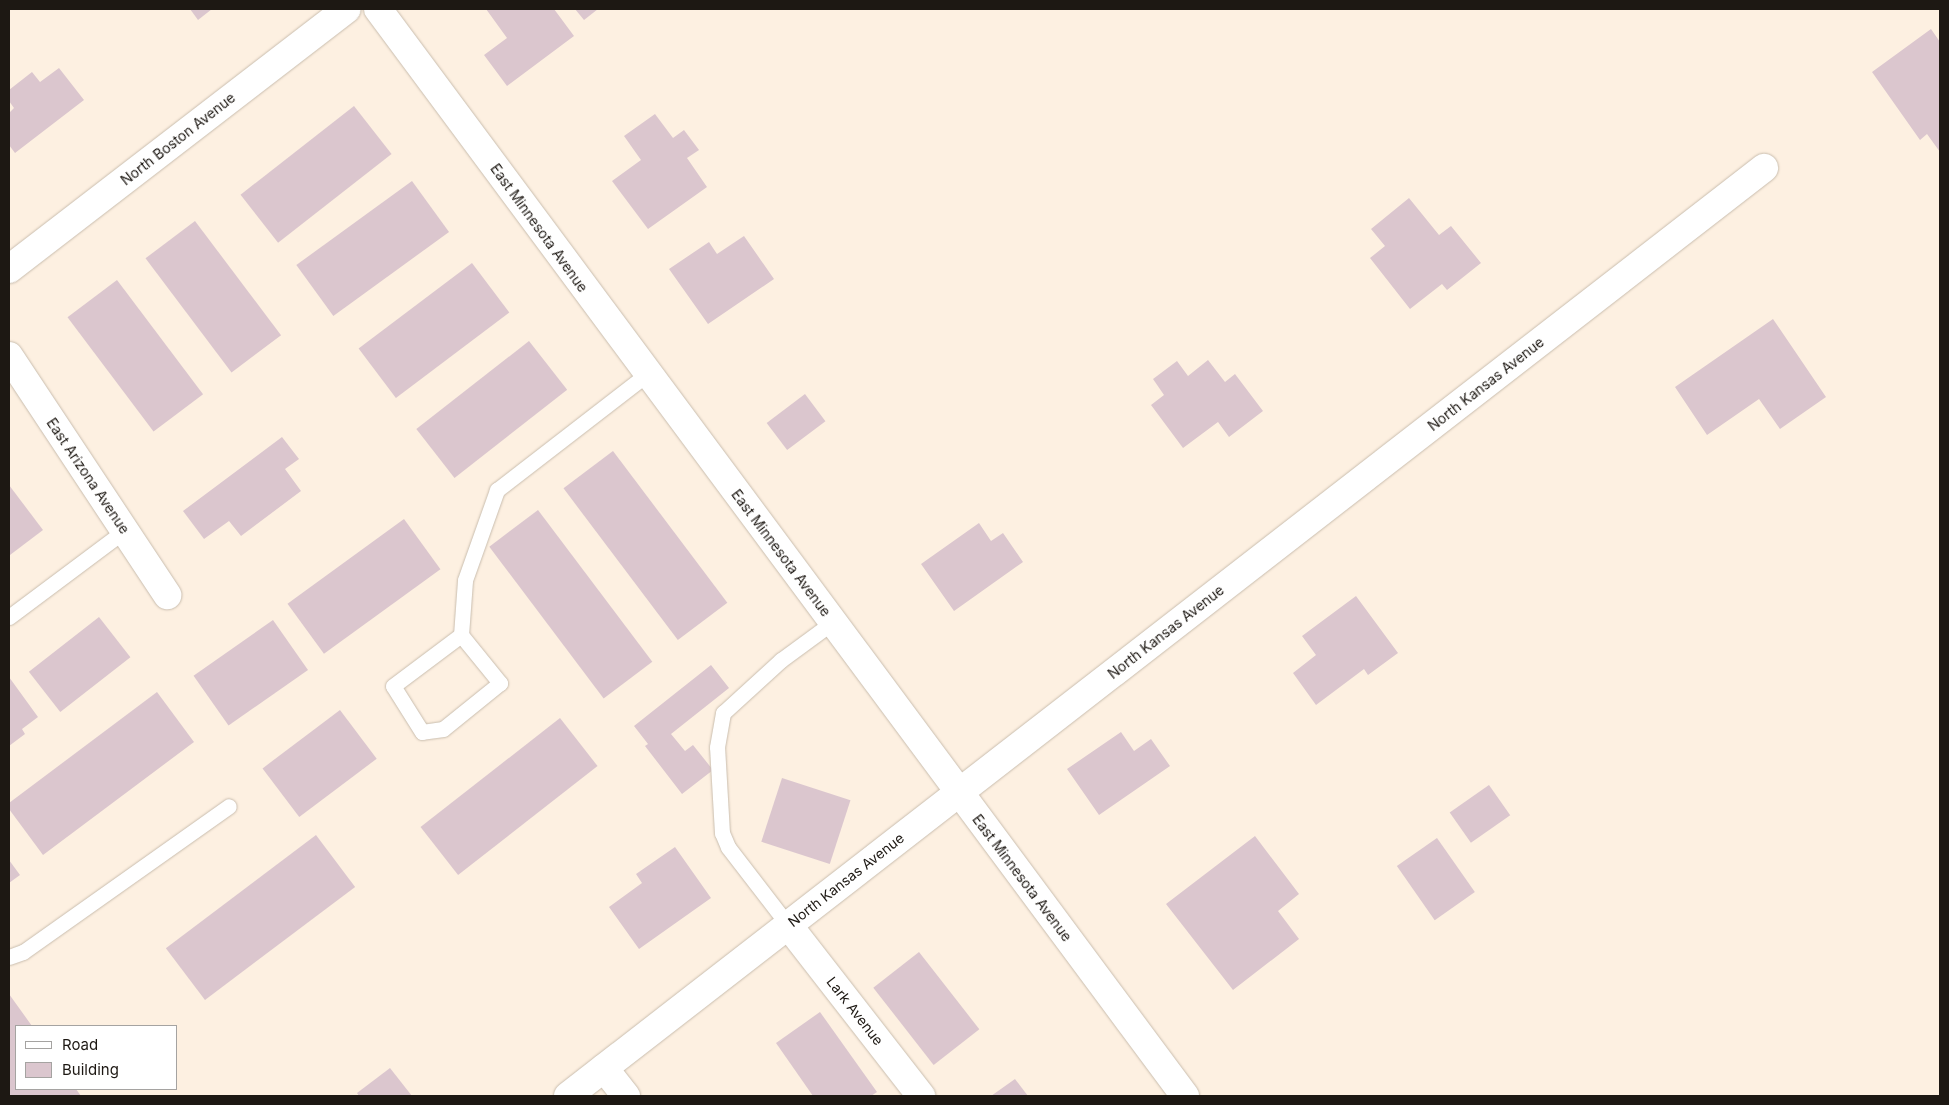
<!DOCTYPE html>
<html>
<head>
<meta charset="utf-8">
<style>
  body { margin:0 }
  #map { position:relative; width:1949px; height:1105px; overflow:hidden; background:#fdf0e1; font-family:Inter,sans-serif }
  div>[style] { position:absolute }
  .building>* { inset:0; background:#dbc6ce; transform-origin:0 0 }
  .roads { filter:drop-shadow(0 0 1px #c9bdae) drop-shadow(0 0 1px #c9bdae) }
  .lane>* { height:15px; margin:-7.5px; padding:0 7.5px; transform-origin:7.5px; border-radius:7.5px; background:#fff }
  .street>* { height:28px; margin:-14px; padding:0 14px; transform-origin:14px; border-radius:14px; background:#fff }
  .secondary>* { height:28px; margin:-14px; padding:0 14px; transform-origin:14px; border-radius:14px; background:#fff }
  span { translate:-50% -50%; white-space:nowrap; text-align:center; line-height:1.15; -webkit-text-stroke:5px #fff; paint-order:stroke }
  .street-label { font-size:14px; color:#1d1813 }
  .frame { position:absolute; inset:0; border:10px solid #1d1813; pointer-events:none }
  .legend { position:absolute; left:15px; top:1025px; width:162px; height:65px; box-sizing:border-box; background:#fff; border:1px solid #a5a3a1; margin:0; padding:6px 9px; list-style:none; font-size:15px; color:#1d1813 }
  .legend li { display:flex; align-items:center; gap:10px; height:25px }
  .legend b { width:25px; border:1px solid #a5a3a1 }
</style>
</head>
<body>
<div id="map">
  <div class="building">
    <div style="clip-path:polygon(190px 9px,212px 9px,198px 20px)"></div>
    <div style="clip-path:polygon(486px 9px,554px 9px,574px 36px,507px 86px,484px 55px,507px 38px)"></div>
    <div style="clip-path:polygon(575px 9px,598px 9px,584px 20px)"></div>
    <div style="clip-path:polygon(1931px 29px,1940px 42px,1940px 152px,1927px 134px,1920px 140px,1872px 72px)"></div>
    <div style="clip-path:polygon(59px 68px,84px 100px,15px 153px,9px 145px,9px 113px,14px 108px,9px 101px,9px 90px,32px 72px,40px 82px)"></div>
    <div style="left:354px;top:106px;width:61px;height:144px;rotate:52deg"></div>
    <div style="clip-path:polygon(655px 114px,673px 138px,684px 130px,699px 150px,687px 158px,707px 187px,648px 229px,612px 181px,641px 160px,624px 136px)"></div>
    <div style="left:412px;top:181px;width:63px;height:143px;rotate:54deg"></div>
    <div style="clip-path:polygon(1409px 198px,1439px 235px,1451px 226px,1481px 263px,1447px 290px,1442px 284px,1410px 309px,1370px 258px,1385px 246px,1371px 229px)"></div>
    <div style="left:195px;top:221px;width:143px;height:62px;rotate:53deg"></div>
    <div style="clip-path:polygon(744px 236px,774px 279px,708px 324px,669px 269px,709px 242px,717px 254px)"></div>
    <div style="left:472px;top:263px;width:62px;height:142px;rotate:53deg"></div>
    <div style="left:117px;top:280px;width:143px;height:62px;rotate:53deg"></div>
    <div style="clip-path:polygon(1773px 319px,1826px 397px,1780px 429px,1759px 399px,1707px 435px,1675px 387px)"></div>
    <div style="left:529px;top:341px;width:62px;height:143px;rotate:52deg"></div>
    <div style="clip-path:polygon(1208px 360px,1225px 382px,1235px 374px,1263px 411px,1229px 437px,1218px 422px,1183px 448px,1151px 405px,1164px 395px,1153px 379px,1177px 361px,1188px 376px)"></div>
    <div style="left:805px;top:394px;width:34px;height:48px;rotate:53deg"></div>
    <div style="clip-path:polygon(282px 437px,299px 459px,285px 469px,301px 491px,241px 536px,229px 521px,204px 539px,183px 511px)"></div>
    <div style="left:613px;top:451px;width:190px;height:62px;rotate:53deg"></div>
    <div style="clip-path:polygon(9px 485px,43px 530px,10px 555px,9px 554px)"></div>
    <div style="left:538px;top:510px;width:190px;height:61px;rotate:53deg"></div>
    <div style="left:404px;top:519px;width:62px;height:144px;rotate:54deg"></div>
    <div style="clip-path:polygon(979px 523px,991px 541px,1003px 533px,1023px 562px,954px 611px,921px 564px)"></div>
    <div style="clip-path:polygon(1356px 596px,1398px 653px,1368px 675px,1364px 669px,1316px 705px,1293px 673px,1316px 655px,1302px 636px)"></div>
    <div style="left:99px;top:617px;width:51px;height:89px;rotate:52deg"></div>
    <div style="left:273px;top:620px;width:61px;height:97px;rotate:55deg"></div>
    <div style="clip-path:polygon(711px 665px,729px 688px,671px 734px,685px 751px,693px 745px,713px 770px,682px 794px,645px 746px,648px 744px,634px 726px)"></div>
    <div style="clip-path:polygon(9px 677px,38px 717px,22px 729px,25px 734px,9px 746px)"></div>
    <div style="clip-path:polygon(157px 692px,194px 742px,43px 855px,9px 809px,9px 803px)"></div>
    <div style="left:340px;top:710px;width:61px;height:97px;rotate:53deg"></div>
    <div style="left:560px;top:718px;width:61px;height:177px;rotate:52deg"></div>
    <div style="clip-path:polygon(1121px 732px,1134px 751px,1151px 739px,1170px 766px,1099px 815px,1067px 769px)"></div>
    <div style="left:782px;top:778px;width:72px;height:67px;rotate:18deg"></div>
    <div style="left:1489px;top:785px;width:37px;height:48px;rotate:55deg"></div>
    <div style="left:316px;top:835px;width:65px;height:188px;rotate:53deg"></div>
    <div style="clip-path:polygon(1255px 836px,1299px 894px,1278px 911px,1299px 939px,1233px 990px,1166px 904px)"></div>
    <div style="left:1437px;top:838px;width:66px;height:49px;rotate:55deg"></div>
    <div style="clip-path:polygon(675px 847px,711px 898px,639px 949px,609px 907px,642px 883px,636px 874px)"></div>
    <div style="clip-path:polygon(9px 860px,20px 875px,9px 883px)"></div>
    <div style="left:919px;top:952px;width:98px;height:58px;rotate:52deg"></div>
    <div style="clip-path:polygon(9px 994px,32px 1026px,16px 1026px,16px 1089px,76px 1089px,81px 1096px,9px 1096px)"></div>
    <div style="clip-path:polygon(820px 1012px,877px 1092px,871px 1096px,813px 1096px,776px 1043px)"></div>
    <div style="clip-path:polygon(390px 1068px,412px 1096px,359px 1096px,357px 1093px)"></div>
    <div style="clip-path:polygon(1015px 1079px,1028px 1096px,991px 1096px)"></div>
  </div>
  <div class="roads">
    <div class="lane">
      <div style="left:9px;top:617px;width:144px;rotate:-36.8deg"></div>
      <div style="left:461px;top:635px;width:62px;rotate:50.9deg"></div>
      <div style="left:500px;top:683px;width:73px;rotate:141.1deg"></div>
      <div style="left:443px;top:729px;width:21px;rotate:172deg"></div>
      <div style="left:422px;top:732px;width:54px;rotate:-122.2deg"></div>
      <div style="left:393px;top:686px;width:85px;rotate:-36.9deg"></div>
      <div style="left:461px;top:635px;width:55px;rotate:-85.8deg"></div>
      <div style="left:465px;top:580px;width:96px;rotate:-70.4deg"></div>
      <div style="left:497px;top:490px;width:190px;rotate:-37.7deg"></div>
      <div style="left:788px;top:925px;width:98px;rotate:-127.6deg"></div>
      <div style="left:728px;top:847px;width:15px;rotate:-113deg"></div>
      <div style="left:722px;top:833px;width:86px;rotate:-93.3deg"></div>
      <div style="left:717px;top:747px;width:35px;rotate:-80deg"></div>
      <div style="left:723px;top:713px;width:79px;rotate:-42.4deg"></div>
      <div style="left:781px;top:660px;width:64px;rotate:-36.2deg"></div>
      <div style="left:9px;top:957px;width:15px;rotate:-20deg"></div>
      <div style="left:23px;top:952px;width:252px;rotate:-35.3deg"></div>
    </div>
    <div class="street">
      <div style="left:9px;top:356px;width:287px;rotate:56.5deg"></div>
      <div style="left:788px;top:925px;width:217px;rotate:52.1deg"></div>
      <div style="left:604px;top:1068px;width:36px;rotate:52deg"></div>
      <div style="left:568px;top:1096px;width:1514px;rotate:-37.81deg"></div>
    </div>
    <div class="secondary">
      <div style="left:378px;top:9px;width:1354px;rotate:53.41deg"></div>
      <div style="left:9px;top:269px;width:426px;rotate:-37.6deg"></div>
    </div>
  </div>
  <div class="street-label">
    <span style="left:178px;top:139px;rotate:-38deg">North Boston Avenue</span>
    <span style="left:539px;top:228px;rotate:54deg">East Minnesota Avenue</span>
    <span style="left:1486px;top:384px;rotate:-38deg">North Kansas Avenue</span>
    <span style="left:88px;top:476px;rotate:56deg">East Arizona Avenue</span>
    <span style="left:781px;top:553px;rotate:53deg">East Minnesota Avenue</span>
    <span style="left:1166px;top:632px;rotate:-38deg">North Kansas Avenue</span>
    <span style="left:1022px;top:878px;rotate:53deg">East Minnesota Avenue</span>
    <span style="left:846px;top:880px;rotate:-38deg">North Kansas Avenue</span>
    <span style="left:855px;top:1011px;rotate:52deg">Lark Avenue</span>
  </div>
  <div class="frame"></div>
  <ul class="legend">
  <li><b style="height:6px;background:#fff"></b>Road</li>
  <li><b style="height:14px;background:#dbc6ce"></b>Building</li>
  </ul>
</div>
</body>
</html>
